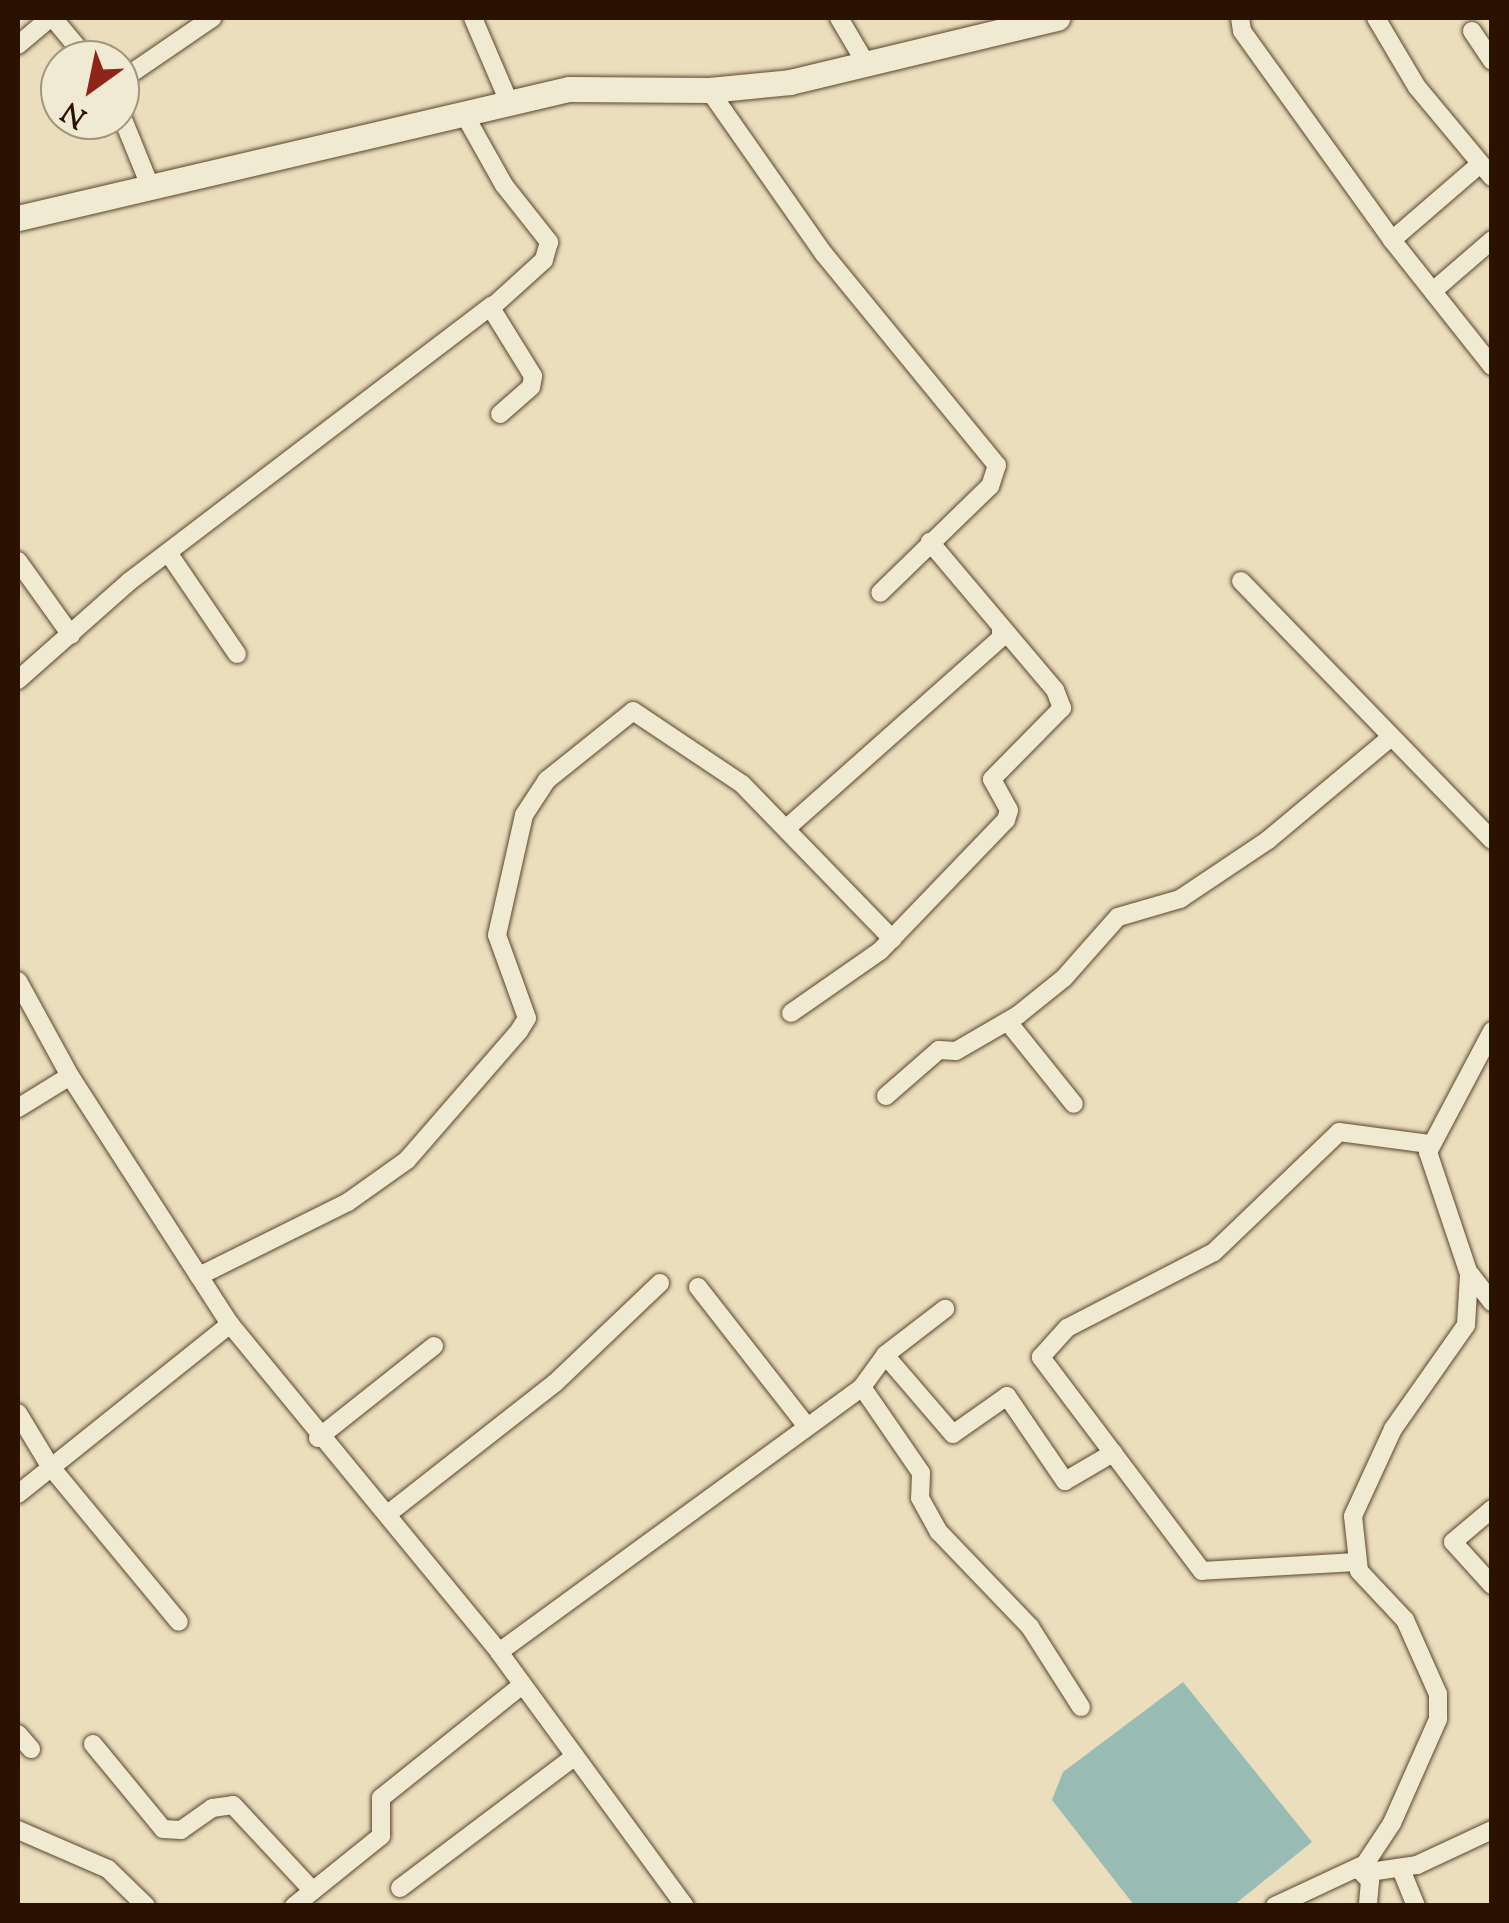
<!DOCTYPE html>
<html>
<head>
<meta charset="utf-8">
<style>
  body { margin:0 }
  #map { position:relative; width:1509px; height:1923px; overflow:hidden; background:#eadebc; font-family:"Sorts Mill Goudy",serif }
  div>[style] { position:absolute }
  .water>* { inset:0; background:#98bcb4 }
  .roads { filter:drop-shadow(0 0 2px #5b452f) drop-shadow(0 0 2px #5b452f) }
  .street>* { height:18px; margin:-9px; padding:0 9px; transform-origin:9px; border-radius:9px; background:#f1ead3 }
  .secondary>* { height:25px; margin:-12.5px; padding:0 12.5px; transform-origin:12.5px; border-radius:12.5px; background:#f1ead3 }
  span { translate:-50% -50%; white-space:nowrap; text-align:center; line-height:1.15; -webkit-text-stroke:10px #f1ead3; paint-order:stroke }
  .frame { position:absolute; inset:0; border:20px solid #2b1200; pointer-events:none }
  .north { position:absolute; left:40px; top:40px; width:100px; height:100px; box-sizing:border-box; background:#f1ead3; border:2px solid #a2947f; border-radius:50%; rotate:213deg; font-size:28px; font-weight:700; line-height:40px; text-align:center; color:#2b1200 }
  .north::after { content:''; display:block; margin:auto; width:35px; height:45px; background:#8f2418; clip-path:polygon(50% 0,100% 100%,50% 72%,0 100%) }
</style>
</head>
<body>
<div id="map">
  <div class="water">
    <div style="clip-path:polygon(1183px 1682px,1312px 1842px,1234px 1905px,1134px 1905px,1052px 1800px,1063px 1772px)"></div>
  </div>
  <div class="roads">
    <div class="street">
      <div style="left:53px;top:18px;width:55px;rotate:50.2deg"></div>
      <div style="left:473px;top:18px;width:91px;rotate:66.8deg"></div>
      <div style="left:839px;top:18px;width:51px;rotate:59.4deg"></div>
      <div style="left:1240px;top:18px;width:13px;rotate:81deg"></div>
      <div style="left:1242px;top:31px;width:257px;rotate:54.3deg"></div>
      <div style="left:1392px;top:240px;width:161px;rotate:51.6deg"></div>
      <div style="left:1376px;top:18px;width:80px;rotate:59.3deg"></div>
      <div style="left:1417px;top:87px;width:117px;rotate:50.2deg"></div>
      <div style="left:1472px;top:31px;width:36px;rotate:56deg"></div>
      <div style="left:18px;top:45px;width:42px;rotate:-40.2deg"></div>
      <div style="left:120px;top:81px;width:112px;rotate:-34.4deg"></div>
      <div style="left:709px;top:90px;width:200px;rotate:55deg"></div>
      <div style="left:824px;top:254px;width:273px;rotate:50.7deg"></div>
      <div style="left:997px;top:465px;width:22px;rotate:108deg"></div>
      <div style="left:990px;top:486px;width:153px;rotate:135.8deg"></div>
      <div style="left:120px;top:112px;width:80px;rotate:67.9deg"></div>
      <div style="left:463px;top:112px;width:84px;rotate:60.7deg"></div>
      <div style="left:504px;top:185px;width:73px;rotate:51.7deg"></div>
      <div style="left:549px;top:242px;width:19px;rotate:106deg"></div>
      <div style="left:544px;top:260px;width:72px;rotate:137.8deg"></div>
      <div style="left:491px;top:308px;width:80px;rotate:58.3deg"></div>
      <div style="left:533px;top:376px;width:11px;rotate:100deg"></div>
      <div style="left:531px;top:387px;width:41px;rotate:138.9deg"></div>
      <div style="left:1392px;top:240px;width:116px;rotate:-40.8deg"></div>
      <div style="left:1433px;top:291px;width:78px;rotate:-40.8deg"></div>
      <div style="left:169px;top:554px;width:121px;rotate:55.8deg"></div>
      <div style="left:18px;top:561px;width:91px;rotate:54.4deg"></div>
      <div style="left:1241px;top:581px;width:361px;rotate:45.9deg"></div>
      <div style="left:18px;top:680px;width:149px;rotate:-41.5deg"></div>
      <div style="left:130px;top:581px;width:455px;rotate:-37.3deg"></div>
      <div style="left:789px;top:826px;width:283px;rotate:-41.6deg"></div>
      <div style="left:1001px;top:638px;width:10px;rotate:-90deg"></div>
      <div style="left:18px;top:981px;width:108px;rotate:61.3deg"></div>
      <div style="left:70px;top:1076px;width:295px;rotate:57.2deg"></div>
      <div style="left:230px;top:1324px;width:424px;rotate:50.6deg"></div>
      <div style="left:499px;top:1652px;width:315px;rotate:53.8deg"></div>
      <div style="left:791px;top:1013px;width:108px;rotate:-34.9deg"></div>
      <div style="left:880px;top:951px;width:182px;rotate:-46.1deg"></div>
      <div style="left:1006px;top:820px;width:10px;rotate:-73deg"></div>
      <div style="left:1009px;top:810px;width:35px;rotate:-119deg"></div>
      <div style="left:992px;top:779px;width:100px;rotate:-45.4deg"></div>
      <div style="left:1062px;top:708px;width:19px;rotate:-111deg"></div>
      <div style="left:1055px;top:690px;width:194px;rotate:-130.2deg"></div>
      <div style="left:1008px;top:1022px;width:105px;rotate:51.2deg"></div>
      <div style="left:886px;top:1096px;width:70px;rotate:-41deg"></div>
      <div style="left:939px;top:1050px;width:17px;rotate:3deg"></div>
      <div style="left:956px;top:1051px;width:72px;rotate:-30.1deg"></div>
      <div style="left:1018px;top:1015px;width:59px;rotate:-38.8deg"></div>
      <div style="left:1064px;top:978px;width:81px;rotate:-48.5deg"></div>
      <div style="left:1118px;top:917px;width:65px;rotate:-16.2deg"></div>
      <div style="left:1180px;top:899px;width:106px;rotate:-33.8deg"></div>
      <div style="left:1268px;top:840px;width:158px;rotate:-39.9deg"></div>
      <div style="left:18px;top:1108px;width:61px;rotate:-31.6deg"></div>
      <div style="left:1470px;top:1274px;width:36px;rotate:52deg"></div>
      <div style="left:199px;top:1276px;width:166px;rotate:-26.4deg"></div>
      <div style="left:348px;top:1202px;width:72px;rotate:-35.4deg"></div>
      <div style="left:407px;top:1160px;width:171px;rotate:-49deg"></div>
      <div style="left:519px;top:1031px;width:15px;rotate:-58deg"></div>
      <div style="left:527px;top:1018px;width:88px;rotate:-109.9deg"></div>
      <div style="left:497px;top:935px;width:123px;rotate:-77.3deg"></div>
      <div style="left:524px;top:815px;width:42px;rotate:-56.7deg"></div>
      <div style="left:547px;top:780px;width:110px;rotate:-38.7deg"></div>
      <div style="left:633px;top:711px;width:131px;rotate:33.8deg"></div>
      <div style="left:742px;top:784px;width:216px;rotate:45.9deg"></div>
      <div style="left:698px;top:1287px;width:175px;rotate:52deg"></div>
      <div style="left:885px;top:1355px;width:104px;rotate:49.3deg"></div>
      <div style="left:953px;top:1434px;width:66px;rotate:-35.1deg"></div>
      <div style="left:1007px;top:1396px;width:103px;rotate:55.7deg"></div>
      <div style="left:1065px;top:1481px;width:56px;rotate:-30.3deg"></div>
      <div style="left:862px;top:1387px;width:39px;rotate:-54deg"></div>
      <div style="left:885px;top:1355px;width:76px;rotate:-37.5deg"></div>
      <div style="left:18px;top:1413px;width:62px;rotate:58.9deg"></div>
      <div style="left:50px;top:1466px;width:202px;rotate:50.4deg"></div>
      <div style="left:318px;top:1438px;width:148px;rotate:-38.4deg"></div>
      <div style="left:18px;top:1494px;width:272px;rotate:-38.7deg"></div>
      <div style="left:1492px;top:1509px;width:51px;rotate:139.8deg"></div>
      <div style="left:1453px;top:1542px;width:58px;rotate:47.8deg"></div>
      <div style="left:389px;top:1513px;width:211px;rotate:-38.1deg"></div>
      <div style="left:555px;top:1383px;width:145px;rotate:-43.6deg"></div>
      <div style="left:1356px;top:1562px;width:154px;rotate:176.7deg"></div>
      <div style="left:1202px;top:1571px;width:268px;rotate:-127deg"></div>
      <div style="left:1041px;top:1357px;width:39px;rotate:-48deg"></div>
      <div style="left:1067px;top:1328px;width:165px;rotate:-27.3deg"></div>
      <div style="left:1214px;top:1252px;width:173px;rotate:-43.8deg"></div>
      <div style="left:1339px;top:1132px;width:91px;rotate:7.6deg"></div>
      <div style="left:499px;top:1652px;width:449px;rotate:-36.1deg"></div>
      <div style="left:862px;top:1387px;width:104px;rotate:55.5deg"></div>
      <div style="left:921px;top:1473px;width:25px;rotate:92deg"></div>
      <div style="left:920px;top:1498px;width:39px;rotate:61deg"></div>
      <div style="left:939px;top:1532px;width:132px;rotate:46.2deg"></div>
      <div style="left:1030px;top:1627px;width:95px;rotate:57.5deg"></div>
      <div style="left:18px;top:1734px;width:20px;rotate:49deg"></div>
      <div style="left:93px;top:1744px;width:110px;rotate:50.5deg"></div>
      <div style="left:163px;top:1829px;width:18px;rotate:3deg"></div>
      <div style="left:181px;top:1830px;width:38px;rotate:-35deg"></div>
      <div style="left:212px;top:1808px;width:21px;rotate:-8deg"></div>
      <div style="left:233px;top:1805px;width:116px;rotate:47.1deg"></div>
      <div style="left:18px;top:1830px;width:98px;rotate:23.4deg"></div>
      <div style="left:108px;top:1869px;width:53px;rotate:44.2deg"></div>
      <div style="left:1358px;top:1868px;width:18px;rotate:47deg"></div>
      <div style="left:1370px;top:1881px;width:25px;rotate:95deg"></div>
      <div style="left:1401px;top:1869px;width:40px;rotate:68deg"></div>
      <div style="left:1363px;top:1873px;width:55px;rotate:-8.4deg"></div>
      <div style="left:1417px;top:1865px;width:83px;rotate:-25deg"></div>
      <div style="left:400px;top:1888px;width:219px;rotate:-37deg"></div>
      <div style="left:294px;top:1906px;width:112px;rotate:-38.8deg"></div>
      <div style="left:381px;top:1836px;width:38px;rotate:-90deg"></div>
      <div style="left:381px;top:1798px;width:181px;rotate:-38.7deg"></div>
      <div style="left:1275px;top:1906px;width:99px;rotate:-25deg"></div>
      <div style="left:1365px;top:1864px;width:49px;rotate:-56.6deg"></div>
      <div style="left:1392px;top:1823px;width:114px;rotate:-66.1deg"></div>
      <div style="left:1438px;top:1719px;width:25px;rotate:-90deg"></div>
      <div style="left:1438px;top:1694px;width:81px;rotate:-114deg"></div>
      <div style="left:1405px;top:1620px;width:67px;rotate:-133.2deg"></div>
      <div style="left:1359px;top:1571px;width:55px;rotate:-96.2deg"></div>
      <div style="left:1353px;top:1516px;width:96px;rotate:-65.3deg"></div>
      <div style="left:1393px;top:1429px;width:127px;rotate:-54.9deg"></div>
      <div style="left:1466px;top:1325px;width:51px;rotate:-86.6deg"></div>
      <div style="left:1469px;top:1274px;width:129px;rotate:-108.6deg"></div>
      <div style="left:1428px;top:1152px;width:137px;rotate:-62.1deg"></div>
    </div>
    <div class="secondary">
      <div style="left:18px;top:218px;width:566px;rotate:-13.18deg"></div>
      <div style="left:569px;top:89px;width:140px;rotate:0.4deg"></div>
      <div style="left:709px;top:90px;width:81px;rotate:-5.6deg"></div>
      <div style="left:790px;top:82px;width:275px;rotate:-13.5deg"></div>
    </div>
  </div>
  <div class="frame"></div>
  <div class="north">N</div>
</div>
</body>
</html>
